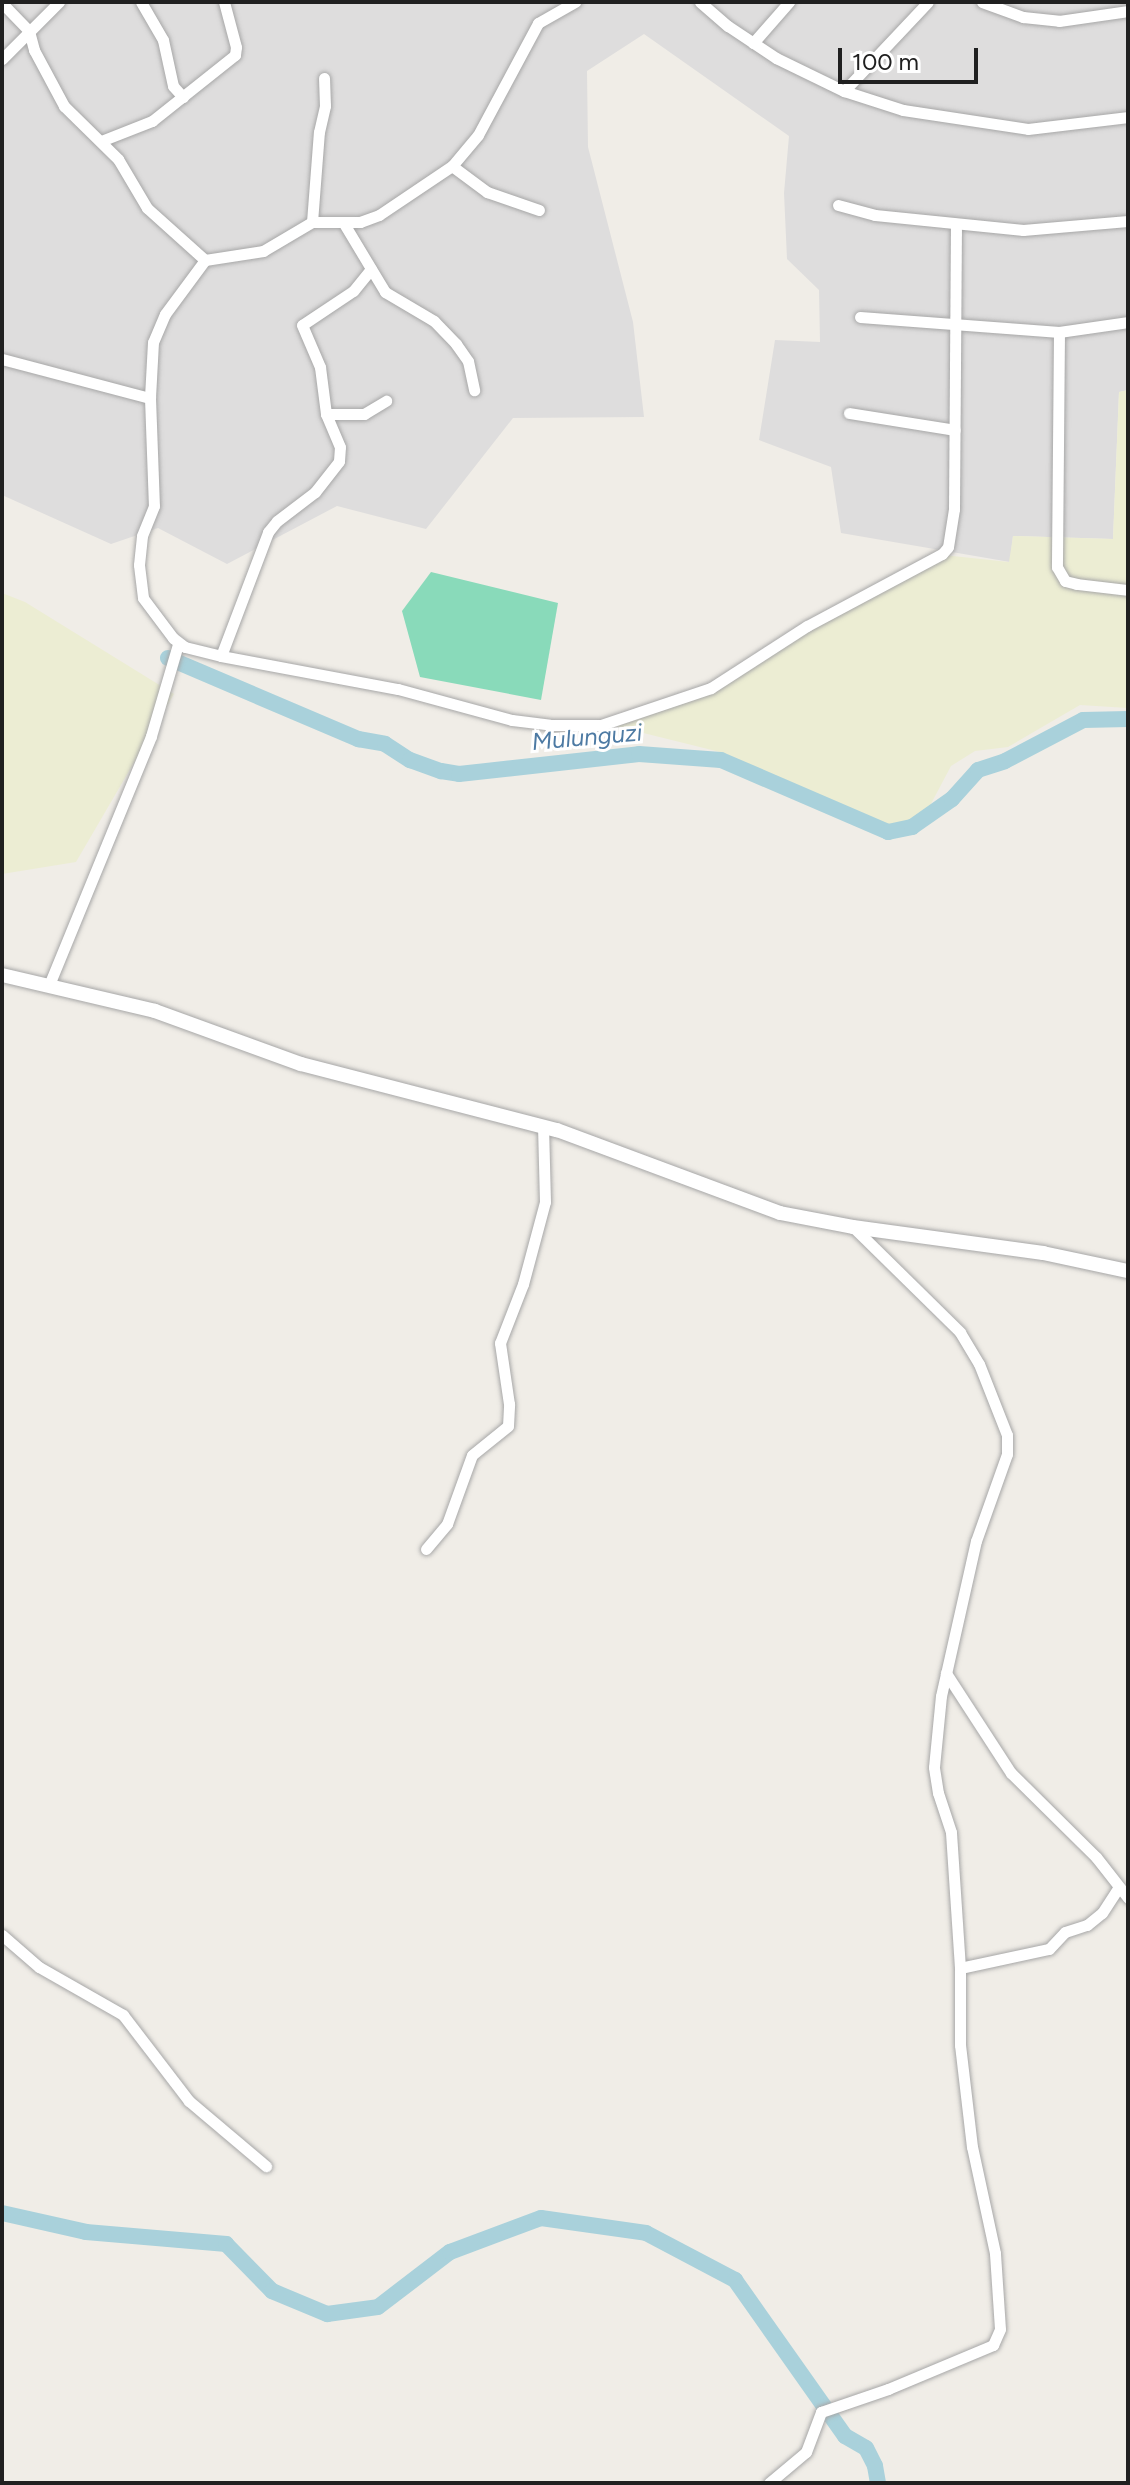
<!DOCTYPE html>
<html>
<head>
<meta charset="utf-8">
<style>
  body { margin:0 }
  #map { position:relative; width:1130px; height:2485px; overflow:hidden; background:#f0ede7; font-family:Figtree,sans-serif }
  div>[style] { position:absolute }
  .residential>* { inset:0; background:#dedddd }
  .farmland>* { inset:0; background:#ecedd3 }
  .pitch>* { inset:0; background:#89daba }
  .river>* { height:16px; margin:-8px; padding:0 8px; transform-origin:8px; border-radius:8px; background:#a9d1db }
  .roads { filter:drop-shadow(0 0 2px #a7a7a7) drop-shadow(0 0 2px #a7a7a7) }
  .minor>* { height:11px; margin:-5.5px; padding:0 5.5px; transform-origin:5.5px; border-radius:5.5px; background:#fff }
  .tertiary>* { height:14px; margin:-7px; padding:0 7px; transform-origin:7px; border-radius:7px; background:#fff }
  span { translate:-50% -50%; white-space:nowrap; text-align:center; line-height:1.15; -webkit-text-stroke:6px #fff; paint-order:stroke }
  .water-label { font-size:24px; color:#4d7aa3; font-style:italic }
  .frame { position:absolute; inset:0; border:4px solid #202020; pointer-events:none }
  .scale { position:absolute; left:838px; top:48px; width:140px; height:36px; box-sizing:border-box; border:4px solid #202020; border-top:0; padding-left:10px; font-size:24px; line-height:28px; white-space:nowrap; color:#202020; -webkit-text-stroke:6px #fff; paint-order:stroke }
</style>
</head>
<body>
<div id="map">
  <div class="residential">
    <div style="clip-path:polygon(2px 2px,1128px 2px,1128px 390px,1119px 392px,1113px 539px,1013px 536px,1010px 562px,841px 533px,831px 467px,759px 440px,775px 340px,820px 342px,819px 290px,787px 259px,784px 193px,789px 136px,644px 34px,587px 71px,588px 147px,633px 322px,644px 417px,513px 418px,426px 529px,337px 506px,227px 564px,158px 528px,111px 544px,2px 495px)"></div>
  </div>
  <div class="farmland">
    <div style="clip-path:polygon(1128px 390px,1128px 708px,1080px 705px,1008px 747px,975px 751px,951px 766px,924px 817px,886px 827px,724px 753px,603px 723px,716px 686px,806px 627px,943px 555px,1009px 562px,1013px 536px,1113px 539px,1119px 392px)"></div>
    <div style="clip-path:polygon(2px 593px,25px 602px,174px 694px,76px 862px,2px 874px)"></div>
  </div>
  <div class="pitch">
    <div style="clip-path:polygon(431px 572px,558px 603px,541px 700px,420px 677px,402px 611px)"></div>
  </div>
  <div class="river">
    <div style="left:168px;top:658px;width:207px;rotate:23.1deg"></div>
    <div style="left:358px;top:739px;width:27px;rotate:10deg"></div>
    <div style="left:385px;top:744px;width:30px;rotate:33deg"></div>
    <div style="left:410px;top:760px;width:33px;rotate:20deg"></div>
    <div style="left:441px;top:771px;width:18px;rotate:9deg"></div>
    <div style="left:459px;top:774px;width:181px;rotate:-6.3deg"></div>
    <div style="left:639px;top:754px;width:82px;rotate:4.2deg"></div>
    <div style="left:721px;top:760px;width:182px;rotate:23.3deg"></div>
    <div style="left:888px;top:832px;width:25px;rotate:-12deg"></div>
    <div style="left:912px;top:827px;width:49px;rotate:-35deg"></div>
    <div style="left:952px;top:799px;width:39px;rotate:-48deg"></div>
    <div style="left:978px;top:770px;width:28px;rotate:-18deg"></div>
    <div style="left:1005px;top:761px;width:88px;rotate:-27.7deg"></div>
    <div style="left:1083px;top:720px;width:45px;rotate:-1.3deg"></div>
    <div style="left:2px;top:2213px;width:86px;rotate:12.7deg"></div>
    <div style="left:86px;top:2232px;width:141px;rotate:4.9deg"></div>
    <div style="left:226px;top:2244px;width:66px;rotate:45.6deg"></div>
    <div style="left:272px;top:2291px;width:60px;rotate:22.7deg"></div>
    <div style="left:327px;top:2314px;width:51px;rotate:-7.8deg"></div>
    <div style="left:378px;top:2307px;width:91px;rotate:-37.4deg"></div>
    <div style="left:450px;top:2252px;width:97px;rotate:-20.5deg"></div>
    <div style="left:541px;top:2218px;width:106px;rotate:8.1deg"></div>
    <div style="left:646px;top:2233px;width:101px;rotate:27.8deg"></div>
    <div style="left:735px;top:2280px;width:191px;rotate:54.8deg"></div>
    <div style="left:845px;top:2436px;width:24px;rotate:30deg"></div>
    <div style="left:866px;top:2448px;width:20px;rotate:63deg"></div>
    <div style="left:875px;top:2466px;width:17px;rotate:80deg"></div>
  </div>
  <div class="roads">
    <div class="minor">
      <div style="left:141px;top:2px;width:44px;rotate:59.9deg"></div>
      <div style="left:163px;top:40px;width:47px;rotate:77.7deg"></div>
      <div style="left:173px;top:86px;width:15px;rotate:48deg"></div>
      <div style="left:700px;top:2px;width:37px;rotate:41deg"></div>
      <div style="left:728px;top:26px;width:58px;rotate:33.7deg"></div>
      <div style="left:776px;top:58px;width:76px;rotate:25.9deg"></div>
      <div style="left:844px;top:91px;width:62px;rotate:17.9deg"></div>
      <div style="left:903px;top:110px;width:126px;rotate:8.6deg"></div>
      <div style="left:1028px;top:129px;width:101px;rotate:-6.8deg"></div>
      <div style="left:982px;top:2px;width:44px;rotate:20.1deg"></div>
      <div style="left:1023px;top:17px;width:36px;rotate:6deg"></div>
      <div style="left:1059px;top:21px;width:70px;rotate:-8.2deg"></div>
      <div style="left:2px;top:3px;width:39px;rotate:46deg"></div>
      <div style="left:29px;top:31px;width:20px;rotate:75deg"></div>
      <div style="left:34px;top:50px;width:64px;rotate:61.8deg"></div>
      <div style="left:64px;top:106px;width:76px;rotate:44.5deg"></div>
      <div style="left:118px;top:159px;width:57px;rotate:59.4deg"></div>
      <div style="left:147px;top:208px;width:78px;rotate:41.9deg"></div>
      <div style="left:205px;top:260px;width:59px;rotate:-8.8deg"></div>
      <div style="left:263px;top:251px;width:57px;rotate:-30.6deg"></div>
      <div style="left:312px;top:222px;width:48px"></div>
      <div style="left:360px;top:222px;width:20px;rotate:-20deg"></div>
      <div style="left:379px;top:215px;width:88px;rotate:-33.9deg"></div>
      <div style="left:452px;top:166px;width:40px;rotate:-50deg"></div>
      <div style="left:478px;top:135px;width:127px;rotate:-61.8deg"></div>
      <div style="left:538px;top:23px;width:43px;rotate:-29.6deg"></div>
      <div style="left:753px;top:43px;width:55px;rotate:-48.7deg"></div>
      <div style="left:2px;top:59px;width:81px;rotate:-45deg"></div>
      <div style="left:844px;top:91px;width:122px;rotate:-46.7deg"></div>
      <div style="left:101px;top:141px;width:55px;rotate:-21.4deg"></div>
      <div style="left:152px;top:121px;width:106px;rotate:-38.5deg"></div>
      <div style="left:235px;top:55px;width:8px;rotate:-83deg"></div>
      <div style="left:236px;top:47px;width:47px;rotate:-104.9deg"></div>
      <div style="left:452px;top:166px;width:44px;rotate:36.6deg"></div>
      <div style="left:487px;top:192px;width:55px;rotate:19.1deg"></div>
      <div style="left:838px;top:205px;width:38px;rotate:15deg"></div>
      <div style="left:875px;top:215px;width:149px;rotate:5.8deg"></div>
      <div style="left:1023px;top:230px;width:105px;rotate:-4.9deg"></div>
      <div style="left:312px;top:222px;width:90px;rotate:-85.6deg"></div>
      <div style="left:319px;top:132px;width:27px;rotate:-77deg"></div>
      <div style="left:325px;top:106px;width:28px;rotate:-92deg"></div>
      <div style="left:343px;top:222px;width:82px;rotate:59deg"></div>
      <div style="left:385px;top:292px;width:57px;rotate:30.6deg"></div>
      <div style="left:434px;top:321px;width:32px;rotate:46deg"></div>
      <div style="left:456px;top:344px;width:21px;rotate:55deg"></div>
      <div style="left:468px;top:361px;width:30px;rotate:78deg"></div>
      <div style="left:205px;top:260px;width:67px;rotate:126.5deg"></div>
      <div style="left:165px;top:314px;width:30px;rotate:113deg"></div>
      <div style="left:153px;top:342px;width:56px;rotate:93.1deg"></div>
      <div style="left:150px;top:398px;width:108px;rotate:87.9deg"></div>
      <div style="left:154px;top:506px;width:32px;rotate:112deg"></div>
      <div style="left:142px;top:536px;width:29px;rotate:96deg"></div>
      <div style="left:139px;top:565px;width:33px;rotate:83deg"></div>
      <div style="left:143px;top:598px;width:50px;rotate:53.1deg"></div>
      <div style="left:173px;top:638px;width:15px;rotate:37deg"></div>
      <div style="left:185px;top:647px;width:37px;rotate:14deg"></div>
      <div style="left:221px;top:656px;width:180px;rotate:10.6deg"></div>
      <div style="left:398px;top:689px;width:118px;rotate:15.2deg"></div>
      <div style="left:512px;top:720px;width:38px;rotate:7deg"></div>
      <div style="left:550px;top:725px;width:51px"></div>
      <div style="left:601px;top:725px;width:116px;rotate:-18.6deg"></div>
      <div style="left:711px;top:688px;width:114px;rotate:-32.9deg"></div>
      <div style="left:807px;top:626px;width:153px;rotate:-28.1deg"></div>
      <div style="left:942px;top:554px;width:9px;rotate:-49deg"></div>
      <div style="left:948px;top:547px;width:38px;rotate:-81deg"></div>
      <div style="left:954px;top:509px;width:284px;rotate:-89.6deg"></div>
      <div style="left:371px;top:269px;width:28px;rotate:129deg"></div>
      <div style="left:353px;top:291px;width:61px;rotate:146.3deg"></div>
      <div style="left:302px;top:325px;width:46px;rotate:66.8deg"></div>
      <div style="left:320px;top:367px;width:47px;rotate:82.7deg"></div>
      <div style="left:326px;top:414px;width:38px"></div>
      <div style="left:364px;top:414px;width:26px;rotate:-31deg"></div>
      <div style="left:860px;top:317px;width:200px;rotate:4.3deg"></div>
      <div style="left:1059px;top:332px;width:70px;rotate:-8.2deg"></div>
      <div style="left:1059px;top:332px;width:235px;rotate:90.5deg"></div>
      <div style="left:1057px;top:567px;width:16px;rotate:60deg"></div>
      <div style="left:1065px;top:581px;width:12px;rotate:14deg"></div>
      <div style="left:1077px;top:584px;width:51px;rotate:6.7deg"></div>
      <div style="left:2px;top:359px;width:153px;rotate:14.8deg"></div>
      <div style="left:849px;top:413px;width:107px;rotate:9.1deg"></div>
      <div style="left:221px;top:656px;width:133px;rotate:-69.2deg"></div>
      <div style="left:268px;top:532px;width:14px;rotate:-51deg"></div>
      <div style="left:277px;top:521px;width:48px;rotate:-37.3deg"></div>
      <div style="left:315px;top:492px;width:39px;rotate:-52deg"></div>
      <div style="left:339px;top:461px;width:14px;rotate:-86deg"></div>
      <div style="left:340px;top:447px;width:36px;rotate:-113deg"></div>
      <div style="left:49px;top:985px;width:269px;rotate:-67.7deg"></div>
      <div style="left:151px;top:736px;width:96px;rotate:-73.6deg"></div>
      <div style="left:426px;top:1549px;width:33px;rotate:-50deg"></div>
      <div style="left:447px;top:1524px;width:73px;rotate:-70.1deg"></div>
      <div style="left:472px;top:1455px;width:46px;rotate:-38.9deg"></div>
      <div style="left:508px;top:1426px;width:22px;rotate:-87deg"></div>
      <div style="left:509px;top:1404px;width:62px;rotate:-98.4deg"></div>
      <div style="left:500px;top:1343px;width:63px;rotate:-68.7deg"></div>
      <div style="left:523px;top:1284px;width:85px;rotate:-75deg"></div>
      <div style="left:545px;top:1202px;width:76px;rotate:-91.5deg"></div>
      <div style="left:946px;top:1673px;width:119px;rotate:57deg"></div>
      <div style="left:1011px;top:1773px;width:120px;rotate:44.7deg"></div>
      <div style="left:1096px;top:1857px;width:52px;rotate:52deg"></div>
      <div style="left:2px;top:1935px;width:49px;rotate:40.9deg"></div>
      <div style="left:39px;top:1967px;width:97px;rotate:29.7deg"></div>
      <div style="left:123px;top:2015px;width:108px;rotate:52.5deg"></div>
      <div style="left:189px;top:2101px;width:101px;rotate:40.2deg"></div>
      <div style="left:960px;top:1968px;width:91px;rotate:-12.1deg"></div>
      <div style="left:1049px;top:1949px;width:23px;rotate:-47deg"></div>
      <div style="left:1065px;top:1932px;width:23px;rotate:-18deg"></div>
      <div style="left:1087px;top:1925px;width:19px;rotate:-39deg"></div>
      <div style="left:1102px;top:1913px;width:31px;rotate:-57deg"></div>
      <div style="left:769px;top:2483px;width:48px;rotate:-40deg"></div>
      <div style="left:806px;top:2452px;width:43px;rotate:-69.4deg"></div>
      <div style="left:821px;top:2412px;width:71px;rotate:-18.9deg"></div>
      <div style="left:888px;top:2389px;width:114px;rotate:-22.7deg"></div>
      <div style="left:993px;top:2345px;width:17px;rotate:-66deg"></div>
      <div style="left:1000px;top:2329px;width:76px;rotate:-93.8deg"></div>
      <div style="left:995px;top:2253px;width:108px;rotate:-102.2deg"></div>
      <div style="left:972px;top:2147px;width:103px;rotate:-96.7deg"></div>
      <div style="left:960px;top:2045px;width:77px;rotate:-90deg"></div>
      <div style="left:960px;top:1968px;width:136px;rotate:-93.8deg"></div>
      <div style="left:951px;top:1832px;width:41px;rotate:-108.4deg"></div>
      <div style="left:938px;top:1793px;width:26px;rotate:-99deg"></div>
      <div style="left:934px;top:1767px;width:71px;rotate:-84.4deg"></div>
      <div style="left:941px;top:1696px;width:159px;rotate:-77.3deg"></div>
      <div style="left:976px;top:1541px;width:92px;rotate:-70.4deg"></div>
      <div style="left:1007px;top:1454px;width:19px;rotate:-90deg"></div>
      <div style="left:1007px;top:1435px;width:76px;rotate:-111.5deg"></div>
      <div style="left:979px;top:1364px;width:37px;rotate:-121deg"></div>
      <div style="left:960px;top:1332px;width:150px;rotate:-135.5deg"></div>
    </div>
    <div class="tertiary">
      <div style="left:2px;top:975px;width:157px;rotate:13.2deg"></div>
      <div style="left:155px;top:1011px;width:155px;rotate:20deg"></div>
      <div style="left:301px;top:1064px;width:264px;rotate:14.5deg"></div>
      <div style="left:557px;top:1130px;width:238px;rotate:20.4deg"></div>
      <div style="left:780px;top:1213px;width:74px;rotate:10.9deg"></div>
      <div style="left:853px;top:1227px;width:192px;rotate:7.8deg"></div>
      <div style="left:1043px;top:1253px;width:87px;rotate:12deg"></div>
    </div>
  </div>
  <div class="water-label">
    <span style="left:587px;top:737px;rotate:-5deg">Mulunguzi</span>
  </div>
  <div class="frame"></div>
  <div class="scale">100 m</div>
</div>
</body>
</html>
